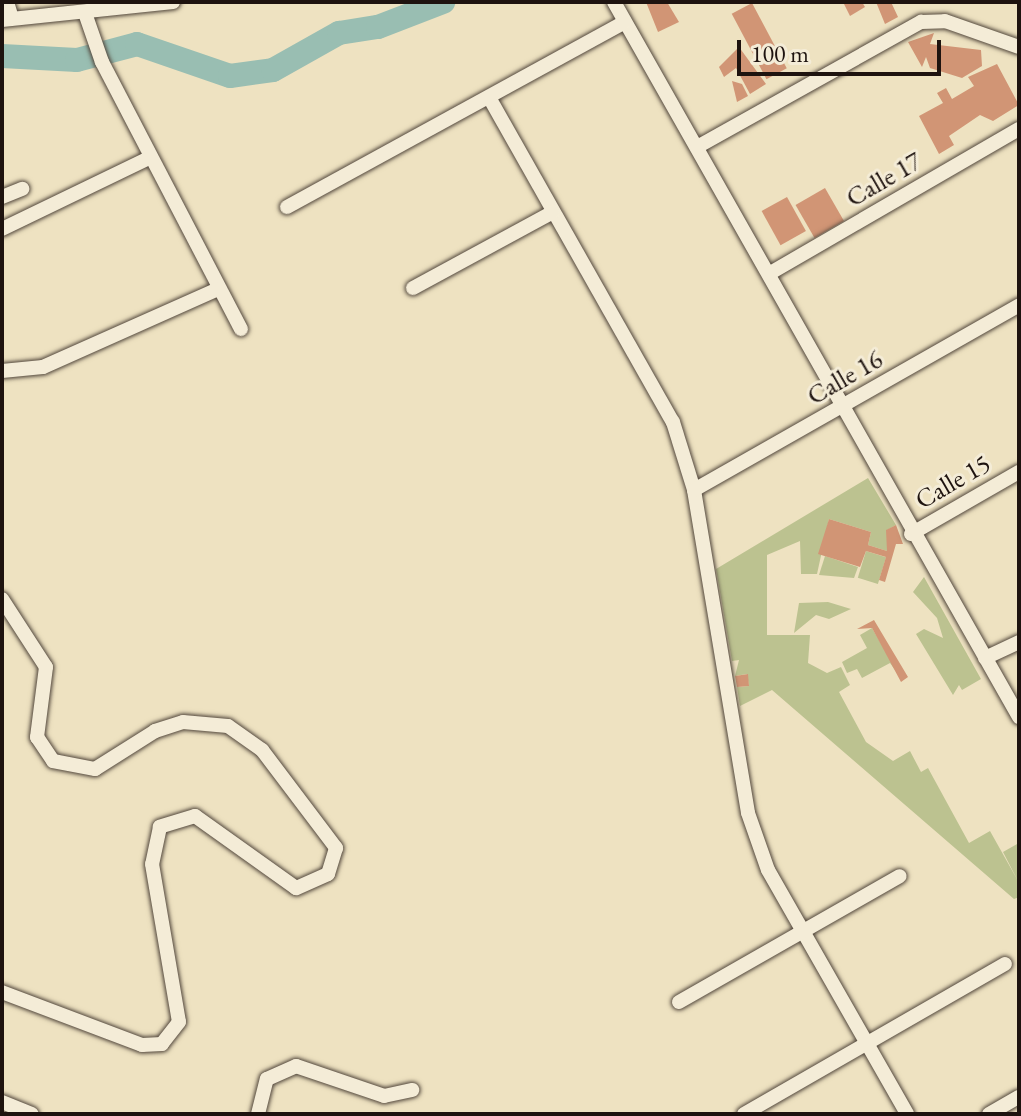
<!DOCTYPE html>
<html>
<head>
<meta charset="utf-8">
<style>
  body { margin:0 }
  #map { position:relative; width:1021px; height:1116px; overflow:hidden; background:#eee2c1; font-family:"EB Garamond",serif }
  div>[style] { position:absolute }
  .green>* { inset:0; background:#bcc290; transform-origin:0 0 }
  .river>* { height:24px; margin:-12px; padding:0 12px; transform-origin:12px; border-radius:12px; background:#99beb2 }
  .building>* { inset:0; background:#d19575; transform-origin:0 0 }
  .roads { filter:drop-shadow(0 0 2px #52473c) drop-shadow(0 0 2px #52473c) }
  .minor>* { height:14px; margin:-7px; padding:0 7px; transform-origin:7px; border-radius:7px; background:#f4ecd7 }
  span { translate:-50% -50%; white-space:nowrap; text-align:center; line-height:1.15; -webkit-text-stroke:6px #f4ecd7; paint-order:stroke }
  .street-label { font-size:26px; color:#1e130f }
  .frame { position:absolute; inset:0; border:4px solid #1e130f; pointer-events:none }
  .scale { position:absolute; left:737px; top:40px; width:204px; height:36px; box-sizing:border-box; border:4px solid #1e130f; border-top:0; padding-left:10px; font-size:24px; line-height:28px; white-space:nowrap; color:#1e130f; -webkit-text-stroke:6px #f4ecd7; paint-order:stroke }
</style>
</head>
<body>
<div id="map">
  <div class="green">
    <div style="clip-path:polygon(868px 478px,896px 525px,887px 530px,887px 551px,868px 545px,871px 532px,829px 519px,817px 574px,801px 574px,800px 541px,767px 555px,767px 635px,810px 635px,808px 663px,827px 673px,841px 667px,850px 685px,839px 692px,866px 742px,893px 761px,910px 751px,921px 772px,928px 768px,969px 843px,990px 831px,1018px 881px,1003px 852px,1019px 843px,1019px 897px,1014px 899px,772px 690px,740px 706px,737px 687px,749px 686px,747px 674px,735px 676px,739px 660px,732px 661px,716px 569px)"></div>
    <div style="left:866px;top:551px;width:21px;height:28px;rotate:17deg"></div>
    <div style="clip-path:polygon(825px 556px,858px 567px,854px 578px,819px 575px)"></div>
    <div style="clip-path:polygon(924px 577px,981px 679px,962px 690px,959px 685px,953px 695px,916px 634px,924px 629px,943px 638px,937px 618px,913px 592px)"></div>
    <div style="clip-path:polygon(828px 602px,851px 609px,829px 619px,816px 615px,794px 633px,799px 603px)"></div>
    <div style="clip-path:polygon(872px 628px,900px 677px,890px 663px,862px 678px,857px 669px,847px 673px,842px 662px,867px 648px,860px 635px)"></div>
  </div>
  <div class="river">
    <div style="left:2px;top:56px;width:75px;rotate:3.1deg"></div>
    <div style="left:77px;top:60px;width:62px;rotate:-14.9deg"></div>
    <div style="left:137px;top:44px;width:98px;rotate:19deg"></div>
    <div style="left:230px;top:76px;width:43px;rotate:-7.9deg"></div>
    <div style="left:273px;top:70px;width:76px;rotate:-29.3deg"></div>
    <div style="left:339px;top:33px;width:39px;rotate:-9deg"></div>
    <div style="left:378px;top:27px;width:70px;rotate:-21deg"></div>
  </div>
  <div class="building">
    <div style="clip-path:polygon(646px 2px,667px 2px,679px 22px,658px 32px)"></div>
    <div style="clip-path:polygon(843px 2px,862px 2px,865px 7px,850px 16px)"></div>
    <div style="clip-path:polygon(876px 2px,891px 2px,898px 17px,885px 24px)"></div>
    <div style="left:752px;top:3px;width:74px;height:23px;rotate:62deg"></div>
    <div style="clip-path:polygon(934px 33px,930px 44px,981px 50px,982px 66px,962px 78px,930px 68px,926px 57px,922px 67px,908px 42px)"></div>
    <div style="clip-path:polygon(739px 47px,766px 84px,750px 94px,736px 68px,724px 77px,719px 67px)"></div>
    <div style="clip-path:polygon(997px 64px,1019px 105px,993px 121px,980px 115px,949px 136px,954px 145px,939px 154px,919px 116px,943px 103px,937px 93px,946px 88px,952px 99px,974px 86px,968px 77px)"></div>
    <div style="clip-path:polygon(732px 81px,742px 84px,748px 96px,737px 102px)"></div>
    <div style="left:825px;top:188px;width:38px;height:34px;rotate:60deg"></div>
    <div style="left:787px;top:197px;width:39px;height:29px;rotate:61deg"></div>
    <div style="clip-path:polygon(829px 519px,871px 532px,868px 545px,887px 551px,886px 530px,896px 525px,903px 544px,896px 544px,885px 582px,879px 580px,886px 557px,866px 551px,860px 567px,818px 554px)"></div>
    <div style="clip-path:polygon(874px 620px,908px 677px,901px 682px,872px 628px,857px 629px)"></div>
    <div style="clip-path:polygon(748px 674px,749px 686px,737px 687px,735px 676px)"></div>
  </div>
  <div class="roads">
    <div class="minor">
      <div style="left:7px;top:2px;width:17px;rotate:73deg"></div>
      <div style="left:614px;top:2px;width:822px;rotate:60.47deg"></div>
      <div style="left:85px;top:13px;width:52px;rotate:70.9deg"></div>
      <div style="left:102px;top:62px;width:301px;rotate:62.5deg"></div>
      <div style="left:2px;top:20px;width:172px;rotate:-6deg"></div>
      <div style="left:490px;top:99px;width:371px;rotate:60.5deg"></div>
      <div style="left:673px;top:422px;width:71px;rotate:72.8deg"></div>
      <div style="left:694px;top:490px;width:327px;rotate:80.5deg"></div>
      <div style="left:748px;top:813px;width:60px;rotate:70.7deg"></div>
      <div style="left:768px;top:870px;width:281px;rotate:60.3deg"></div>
      <div style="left:697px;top:147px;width:257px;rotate:-29.2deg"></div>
      <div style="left:921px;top:22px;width:24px;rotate:-2deg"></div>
      <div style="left:945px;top:21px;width:78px;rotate:19.4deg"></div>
      <div style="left:2px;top:197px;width:22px;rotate:-22deg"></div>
      <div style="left:287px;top:207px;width:385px;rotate:-28.7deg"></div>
      <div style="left:2px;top:229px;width:165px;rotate:-25.8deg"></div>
      <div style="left:772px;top:272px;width:285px;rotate:-30.1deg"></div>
      <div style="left:413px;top:288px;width:159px;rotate:-28.5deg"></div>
      <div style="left:2px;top:371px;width:41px;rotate:-5.6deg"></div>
      <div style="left:43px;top:367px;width:192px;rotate:-24deg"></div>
      <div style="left:694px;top:490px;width:374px;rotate:-29.6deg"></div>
      <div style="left:911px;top:534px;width:125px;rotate:-29.9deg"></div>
      <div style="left:2px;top:599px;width:81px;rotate:57.1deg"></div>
      <div style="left:46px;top:667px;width:71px;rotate:97.3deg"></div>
      <div style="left:37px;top:737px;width:29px;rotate:56deg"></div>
      <div style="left:53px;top:761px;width:43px;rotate:10.8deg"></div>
      <div style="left:95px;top:769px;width:71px;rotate:-32.3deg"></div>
      <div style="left:155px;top:731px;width:29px;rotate:-18deg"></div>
      <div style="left:183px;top:722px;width:45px;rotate:5.1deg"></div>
      <div style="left:228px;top:726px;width:42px;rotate:35.2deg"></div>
      <div style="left:262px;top:750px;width:123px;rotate:52.9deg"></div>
      <div style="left:336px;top:848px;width:27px;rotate:107deg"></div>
      <div style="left:328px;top:874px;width:35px;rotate:156deg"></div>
      <div style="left:296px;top:888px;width:124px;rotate:-144.5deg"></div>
      <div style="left:195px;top:816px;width:37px;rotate:163deg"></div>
      <div style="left:160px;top:827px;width:38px;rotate:102deg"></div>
      <div style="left:152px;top:864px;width:160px;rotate:80.3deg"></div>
      <div style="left:179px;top:1022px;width:28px;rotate:128deg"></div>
      <div style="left:162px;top:1044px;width:20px;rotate:177deg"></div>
      <div style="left:142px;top:1045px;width:150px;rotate:-159.3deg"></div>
      <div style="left:985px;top:658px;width:38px;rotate:-25deg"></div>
      <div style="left:679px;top:1002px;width:254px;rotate:-29.7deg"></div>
      <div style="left:2px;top:1102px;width:32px;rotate:22deg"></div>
      <div style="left:258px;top:1114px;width:36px;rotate:-76deg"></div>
      <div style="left:267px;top:1079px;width:32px;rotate:-24deg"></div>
      <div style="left:296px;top:1066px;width:93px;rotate:18.8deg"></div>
      <div style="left:384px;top:1096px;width:29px;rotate:-12deg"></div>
      <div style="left:744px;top:1114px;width:301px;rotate:-29.9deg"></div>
      <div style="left:989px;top:1114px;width:34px;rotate:-30deg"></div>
    </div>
  </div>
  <div class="street-label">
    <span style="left:884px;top:180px;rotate:-30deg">Calle 17</span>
    <span style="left:845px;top:378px;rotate:-30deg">Calle 16</span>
    <span style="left:953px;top:482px;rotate:-30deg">Calle 15</span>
  </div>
  <div class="frame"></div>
  <div class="scale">100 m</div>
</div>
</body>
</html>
